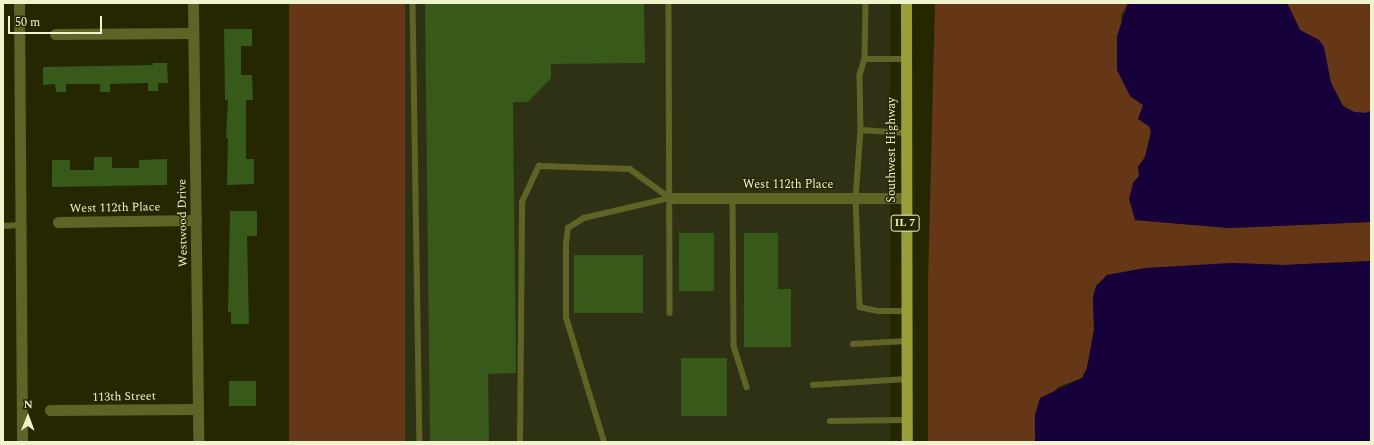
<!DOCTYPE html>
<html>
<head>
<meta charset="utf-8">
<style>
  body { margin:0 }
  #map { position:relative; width:1374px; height:445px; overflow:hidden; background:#252700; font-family:Spectral,serif }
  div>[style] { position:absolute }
  .built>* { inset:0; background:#2f3115; transform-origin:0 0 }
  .green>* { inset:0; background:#663717; transform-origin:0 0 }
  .water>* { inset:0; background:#17013a }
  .building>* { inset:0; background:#375919; transform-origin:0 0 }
  .service>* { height:5.5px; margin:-2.75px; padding:0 2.75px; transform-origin:2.75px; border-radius:2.75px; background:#5f6326 }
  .minor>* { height:11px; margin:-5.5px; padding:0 5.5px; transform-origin:5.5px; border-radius:5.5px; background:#5f6326 }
  .primary>* { height:11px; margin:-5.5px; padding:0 5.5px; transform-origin:5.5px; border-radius:5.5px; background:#989f38 }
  span { translate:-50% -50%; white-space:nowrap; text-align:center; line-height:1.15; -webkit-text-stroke:3px #252700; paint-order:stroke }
  .shield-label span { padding:1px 3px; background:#252700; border:1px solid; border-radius:3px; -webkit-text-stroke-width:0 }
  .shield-label { font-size:11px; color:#f0f4cd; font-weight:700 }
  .street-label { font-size:12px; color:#f0f4cd }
  .frame { position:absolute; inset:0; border:4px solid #f0f4cd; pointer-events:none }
  .north { position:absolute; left:8px; top:397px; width:40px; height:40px; -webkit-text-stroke:3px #252700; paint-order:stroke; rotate:1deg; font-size:11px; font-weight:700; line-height:16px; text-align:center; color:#f0f4cd }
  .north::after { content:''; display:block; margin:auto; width:14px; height:18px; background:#f0f4cd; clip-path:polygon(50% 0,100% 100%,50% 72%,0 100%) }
  .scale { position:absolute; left:8px; top:16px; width:94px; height:18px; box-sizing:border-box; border:2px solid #f0f4cd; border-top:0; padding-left:5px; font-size:12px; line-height:14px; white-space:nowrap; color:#f0f4cd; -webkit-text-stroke:3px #252700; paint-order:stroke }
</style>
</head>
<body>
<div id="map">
  <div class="built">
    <div style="left:405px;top:3px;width:485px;height:439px"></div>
  </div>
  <div class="green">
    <div style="left:289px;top:3px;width:116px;height:439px"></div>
    <div style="clip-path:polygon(935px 3px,1128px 3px,1121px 16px,1130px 96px,1143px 105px,1143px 123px,1149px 126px,1151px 132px,1145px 157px,1138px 167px,1139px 176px,1133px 183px,1135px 220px,1229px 228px,1371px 222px,1371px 261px,1283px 265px,1231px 263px,1093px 297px,1094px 330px,1087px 368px,1082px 378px,1058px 387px,1035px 415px,1035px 442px,928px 442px,928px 283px)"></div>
    <div style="clip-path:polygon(1287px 3px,1371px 3px,1371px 111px,1365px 113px,1354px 112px,1343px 106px,1331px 83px,1319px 40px,1300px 30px)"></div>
  </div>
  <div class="water">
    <div style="clip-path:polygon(1128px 3px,1287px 3px,1300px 30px,1319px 40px,1324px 47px,1331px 83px,1343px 106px,1354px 112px,1365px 113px,1371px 111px,1371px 222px,1229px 228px,1135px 220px,1129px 199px,1133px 183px,1139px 176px,1138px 167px,1145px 157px,1151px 132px,1149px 126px,1138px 119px,1143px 105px,1130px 96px,1117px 70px,1117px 36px)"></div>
    <div style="clip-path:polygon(1371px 261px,1371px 442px,1035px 442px,1035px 415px,1040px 398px,1082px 378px,1087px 368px,1094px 330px,1093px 297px,1096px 286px,1107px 275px,1145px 268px,1231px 263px,1283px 265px)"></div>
  </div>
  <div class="building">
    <div style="clip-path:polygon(425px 3px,644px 3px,645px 63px,551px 64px,551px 78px,528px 102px,513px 102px,516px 373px,488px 374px,489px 442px,430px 442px)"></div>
    <div style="clip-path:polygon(224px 29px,252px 29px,252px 46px,241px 46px,241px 75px,252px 75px,253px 100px,246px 100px,246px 159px,254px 159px,254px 184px,227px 185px,228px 138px,226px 138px,228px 100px,225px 100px)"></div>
    <div style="clip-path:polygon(153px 63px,167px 63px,168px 83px,158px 83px,158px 91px,148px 91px,148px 83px,110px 84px,110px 92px,100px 92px,100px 84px,66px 84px,66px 92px,56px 92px,55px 84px,43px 85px,43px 67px,153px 65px)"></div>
    <div style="clip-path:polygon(94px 157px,112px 157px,112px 168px,139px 168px,139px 160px,167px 159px,167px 185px,52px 187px,52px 160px,70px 160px,70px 170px,94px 170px)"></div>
    <div style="clip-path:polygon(230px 211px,257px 211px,257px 236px,247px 236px,249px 324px,231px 324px,231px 312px,228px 312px)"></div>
    <div style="left:679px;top:233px;width:35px;height:58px"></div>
    <div style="clip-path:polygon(744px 233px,778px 233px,778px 289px,791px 289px,791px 347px,744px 347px)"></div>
    <div style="left:574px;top:255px;width:69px;height:58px"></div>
    <div style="left:681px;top:358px;width:46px;height:58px"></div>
    <div style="left:229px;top:381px;width:27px;height:25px"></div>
  </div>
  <div class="service">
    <div style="left:413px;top:3px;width:439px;rotate:89.1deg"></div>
    <div style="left:669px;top:3px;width:310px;rotate:89.8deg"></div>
    <div style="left:866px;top:3px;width:56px;rotate:91deg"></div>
    <div style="left:865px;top:59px;width:17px;rotate:107deg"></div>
    <div style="left:860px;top:75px;width:55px;rotate:89deg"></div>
    <div style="left:861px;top:130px;width:68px;rotate:94.2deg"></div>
    <div style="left:856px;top:198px;width:109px;rotate:87.9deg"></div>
    <div style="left:860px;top:307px;width:18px;rotate:13deg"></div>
    <div style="left:878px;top:311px;width:28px"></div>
    <div style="left:865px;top:59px;width:41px"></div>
    <div style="left:861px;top:130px;width:44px;rotate:3.9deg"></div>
    <div style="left:733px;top:198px;width:148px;rotate:89.6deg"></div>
    <div style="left:734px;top:346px;width:43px;rotate:72.4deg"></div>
    <div style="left:3px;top:226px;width:17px;rotate:-3deg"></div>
    <div style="left:853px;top:344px;width:53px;rotate:-3.2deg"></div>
    <div style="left:813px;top:385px;width:93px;rotate:-3.7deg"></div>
    <div style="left:830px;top:421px;width:76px;rotate:-0.8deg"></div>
    <div style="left:520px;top:442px;width:240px;rotate:-89.5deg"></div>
    <div style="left:522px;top:202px;width:40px;rotate:-65deg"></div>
    <div style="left:539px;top:166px;width:91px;rotate:1.9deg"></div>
    <div style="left:630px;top:169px;width:49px;rotate:35.9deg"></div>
    <div style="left:604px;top:442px;width:130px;rotate:-107deg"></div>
    <div style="left:566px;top:318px;width:74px;rotate:-90deg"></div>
    <div style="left:566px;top:244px;width:16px;rotate:-83deg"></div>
    <div style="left:568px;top:228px;width:19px;rotate:-32deg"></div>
    <div style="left:584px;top:218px;width:88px;rotate:-13.1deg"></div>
  </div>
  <div class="minor">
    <div style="left:19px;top:3px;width:439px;rotate:89.6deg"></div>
    <div style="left:193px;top:3px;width:439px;rotate:89.3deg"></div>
    <div style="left:55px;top:34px;width:138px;rotate:-0.4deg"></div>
    <div style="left:670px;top:198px;width:235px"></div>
    <div style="left:58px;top:222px;width:138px;rotate:-0.8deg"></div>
    <div style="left:50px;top:410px;width:148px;rotate:-0.4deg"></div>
  </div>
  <div class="primary">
    <div style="left:906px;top:3px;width:439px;rotate:89.9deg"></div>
  </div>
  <div class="shield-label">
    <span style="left:905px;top:223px">IL 7</span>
  </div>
  <div class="street-label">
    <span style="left:892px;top:150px;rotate:-90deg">Southwest Highway</span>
    <span style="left:788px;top:185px">West 112th Place</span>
    <span style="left:115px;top:208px;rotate:-1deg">West 112th Place</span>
    <span style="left:183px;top:223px;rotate:-91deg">Westwood Drive</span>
    <span style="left:124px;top:397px;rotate:-1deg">113th Street</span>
  </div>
  <div class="frame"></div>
  <div class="north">N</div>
  <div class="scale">50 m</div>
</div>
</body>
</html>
